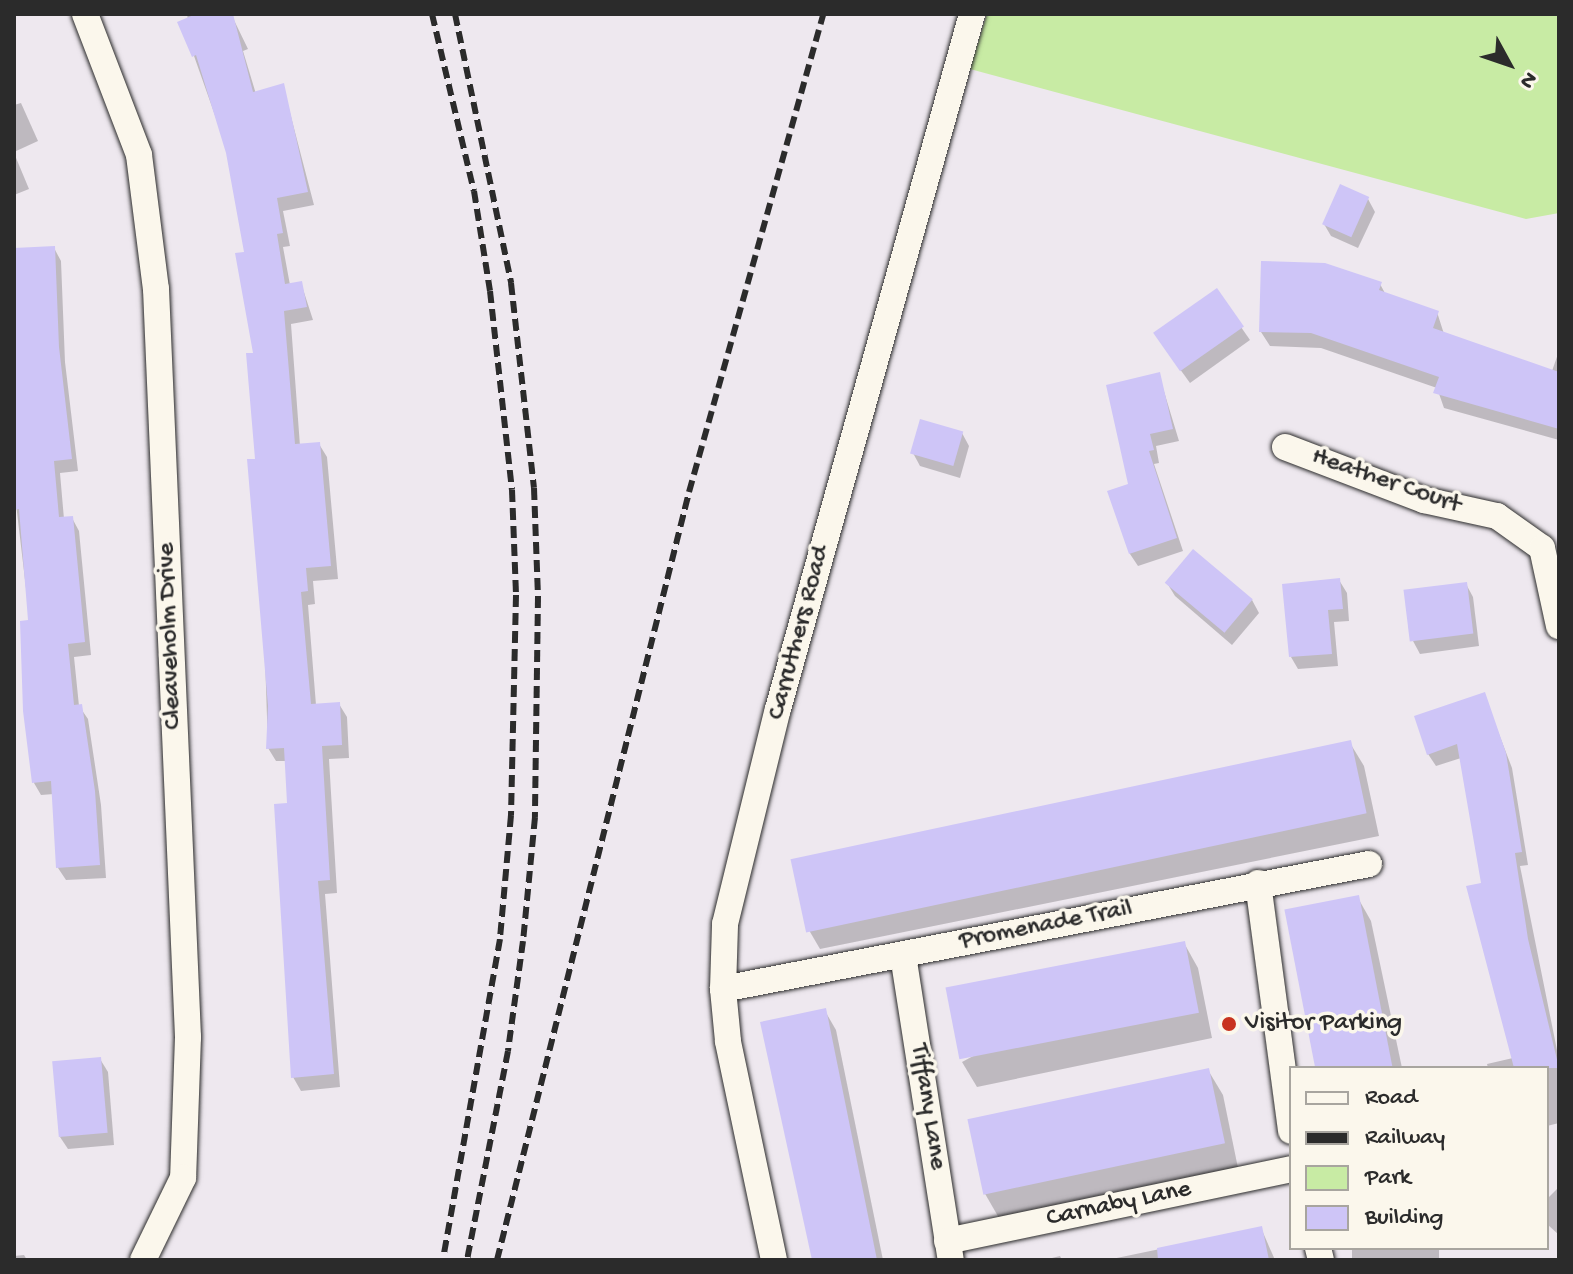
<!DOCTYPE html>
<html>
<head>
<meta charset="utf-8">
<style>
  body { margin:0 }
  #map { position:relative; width:1573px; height:1274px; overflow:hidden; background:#eee8ef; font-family:"Gochi Hand",sans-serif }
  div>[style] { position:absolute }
  .green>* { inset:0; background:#c8eba4 }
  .shadow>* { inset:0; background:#0003; transform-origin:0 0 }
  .building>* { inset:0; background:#cec5f7; transform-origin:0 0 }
  .roads { filter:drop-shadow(0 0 2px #2b2b2b) drop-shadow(0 0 2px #2b2b2b) }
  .street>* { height:26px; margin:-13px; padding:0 13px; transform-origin:13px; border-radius:13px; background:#fbf7ec }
  .rail>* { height:6px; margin-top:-3px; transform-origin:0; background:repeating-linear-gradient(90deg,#2b2b2b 0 12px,transparent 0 18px) }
  .dots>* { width:22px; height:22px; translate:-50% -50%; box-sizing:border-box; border:4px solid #fbf7ec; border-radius:50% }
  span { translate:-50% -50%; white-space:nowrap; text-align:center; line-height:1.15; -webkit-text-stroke:7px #fbf7ec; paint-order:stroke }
  .street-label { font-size:26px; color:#2b2b2b }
  .poi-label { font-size:26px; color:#2b2b2b }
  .left { translate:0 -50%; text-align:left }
  .frame { position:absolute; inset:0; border:16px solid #2b2b2b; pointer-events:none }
  .legend { position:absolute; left:1289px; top:1066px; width:260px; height:184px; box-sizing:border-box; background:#fbf7ec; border:2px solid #a8a59f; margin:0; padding:10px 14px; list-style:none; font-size:24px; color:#2b2b2b }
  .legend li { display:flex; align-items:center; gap:16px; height:40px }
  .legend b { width:40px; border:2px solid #a8a59f }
  .north { position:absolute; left:1469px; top:24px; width:80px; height:80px; -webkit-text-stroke:6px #fbf7ec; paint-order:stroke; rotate:130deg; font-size:22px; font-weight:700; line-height:32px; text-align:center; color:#2b2b2b }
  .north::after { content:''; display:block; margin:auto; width:28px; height:36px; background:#2b2b2b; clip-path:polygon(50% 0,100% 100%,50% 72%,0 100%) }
</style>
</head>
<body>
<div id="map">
  <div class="green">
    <div style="clip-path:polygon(987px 14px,1559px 14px,1559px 213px,1526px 219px,970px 69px)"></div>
  </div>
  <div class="shadow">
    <div style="clip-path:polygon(187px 14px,231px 14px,248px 49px,243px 51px,256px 94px,283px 86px,314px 205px,283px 211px,290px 246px,283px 247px,290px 285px,301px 283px,313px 320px,291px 324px,300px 446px,319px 444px,327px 457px,338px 579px,313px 581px,315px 604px,308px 605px,316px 705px,339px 704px,347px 717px,349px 758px,329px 759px,337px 893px,325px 894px,340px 1087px,301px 1091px,293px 1077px,287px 761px,276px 761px,268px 748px,255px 354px,247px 253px,228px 152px,194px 56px)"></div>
    <div style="clip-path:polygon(21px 103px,38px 141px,14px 152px,14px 105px)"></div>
    <div style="clip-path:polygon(14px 153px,29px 189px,14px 195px)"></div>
    <div style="clip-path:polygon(1368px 199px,1375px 212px,1358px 248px,1331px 236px,1324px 224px)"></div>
    <div style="clip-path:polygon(54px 248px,61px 261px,65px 362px,78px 471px,60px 473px,64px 519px,72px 518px,79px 531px,91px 655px,74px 657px,79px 706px,88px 719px,101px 805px,106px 878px,66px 880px,58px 868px,54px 794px,41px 795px,34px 783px,30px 622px,14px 487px,14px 250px)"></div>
    <div style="clip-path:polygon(1380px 284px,1386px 295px,1437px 312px,1444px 334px,1552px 371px,1559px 351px,1559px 440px,1444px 408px,1437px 388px,1321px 348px,1270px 346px,1261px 332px)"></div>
    <div style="clip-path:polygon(1216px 291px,1250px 340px,1190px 383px,1164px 347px)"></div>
    <div style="clip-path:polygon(1159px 375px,1179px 441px,1156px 446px,1159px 463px,1154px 464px,1183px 551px,1138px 566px,1130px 554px,1130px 486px)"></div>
    <div style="clip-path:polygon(962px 433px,969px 446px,960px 478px,920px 466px,913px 453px)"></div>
    <div style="clip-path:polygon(1339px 580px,1347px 593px,1349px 621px,1334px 622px,1338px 666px,1298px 669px,1291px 657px)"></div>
    <div style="clip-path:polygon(1167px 583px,1252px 600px,1259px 613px,1232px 645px,1175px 596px)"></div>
    <div style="clip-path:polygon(1466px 584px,1473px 597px,1479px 646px,1420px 654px,1413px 641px)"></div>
    <div style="clip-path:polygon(1484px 695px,1512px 768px,1528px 865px,1520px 866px,1559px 1060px,1559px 1123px,1547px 1126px,1547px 1068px,1488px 1068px,1487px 1064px,1513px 1058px,1461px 758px,1436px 766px,1428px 754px)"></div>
    <div style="clip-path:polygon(1350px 743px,1364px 766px,1379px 836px,820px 949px,806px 925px)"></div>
    <div style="clip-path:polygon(1358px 898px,1371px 921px,1402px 1068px,1317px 1068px)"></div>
    <div style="clip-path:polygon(1184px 943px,1198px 968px,1212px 1038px,977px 1087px,962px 1062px)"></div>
    <div style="clip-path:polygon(825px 1011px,836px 1030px,883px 1260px,813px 1260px)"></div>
    <div style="clip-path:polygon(100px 1059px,108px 1072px,114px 1145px,68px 1149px,60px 1137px)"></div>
    <div style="clip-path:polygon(1208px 1070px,1223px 1095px,1238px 1168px,999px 1218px,984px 1192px)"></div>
    <div style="clip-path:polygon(1559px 1187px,1559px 1235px,1547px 1224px,1547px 1199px)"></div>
    <div style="clip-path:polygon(1261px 1228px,1275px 1260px,1107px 1260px)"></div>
    <div style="left:1352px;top:1248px;width:87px;height:12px"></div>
    <div style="clip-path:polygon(24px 1255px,27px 1260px,14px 1260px,14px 1256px)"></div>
    <div style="clip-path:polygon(1060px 1256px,1062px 1260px,1044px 1260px)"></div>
  </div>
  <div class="building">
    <div style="clip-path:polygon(196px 14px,233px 14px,253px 92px,284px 83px,308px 192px,277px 198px,283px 233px,277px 234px,285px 284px,302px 281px,307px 307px,284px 311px,295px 444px,320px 442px,331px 566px,306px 568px,308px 591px,301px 592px,311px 704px,340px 702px,342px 745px,322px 746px,330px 880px,318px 881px,334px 1074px,291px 1078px,274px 804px,287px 803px,284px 748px,266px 749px,268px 706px,247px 459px,255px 459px,246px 353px,253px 353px,235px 253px,244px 252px,226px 153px,196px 55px,192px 57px,177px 22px)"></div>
    <div style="left:1340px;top:184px;width:32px;height:44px;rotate:24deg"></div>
    <div style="clip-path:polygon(55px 246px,59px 347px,72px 459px,54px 461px,59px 517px,73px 516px,85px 642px,68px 644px,74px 705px,82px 704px,95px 791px,100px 865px,56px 868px,51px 781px,32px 783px,23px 711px,20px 621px,28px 620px,19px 509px,14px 510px,14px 248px)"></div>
    <div style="clip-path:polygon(1261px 261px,1325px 263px,1382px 282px,1379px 290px,1439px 311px,1433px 328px,1559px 372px,1559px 429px,1433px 393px,1439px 377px,1311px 333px,1259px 332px)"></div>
    <div style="left:1217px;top:288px;width:47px;height:78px;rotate:55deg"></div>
    <div style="clip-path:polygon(1160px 372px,1173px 429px,1150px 434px,1154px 450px,1149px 451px,1177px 538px,1129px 554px,1107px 491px,1128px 484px,1106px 385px)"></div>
    <div style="left:920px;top:419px;width:45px;height:36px;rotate:16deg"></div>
    <div style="left:1193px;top:549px;width:78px;height:44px;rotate:40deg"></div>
    <div style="clip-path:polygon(1340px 578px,1343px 609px,1328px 610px,1332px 654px,1289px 657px,1282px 584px)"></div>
    <div style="left:1467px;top:582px;width:52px;height:64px;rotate:83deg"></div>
    <div style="clip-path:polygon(1485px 692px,1506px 753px,1522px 852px,1515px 853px,1528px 939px,1559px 1068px,1514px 1068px,1466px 886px,1481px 883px,1457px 744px,1427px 755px,1414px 716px)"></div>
    <div style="left:1351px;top:740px;width:75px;height:573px;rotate:78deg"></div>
    <div style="left:1359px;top:895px;width:177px;height:76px;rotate:79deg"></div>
    <div style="left:1185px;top:941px;width:73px;height:244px;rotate:79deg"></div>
    <div style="clip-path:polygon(826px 1008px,859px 1171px,877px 1260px,812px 1260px,760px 1022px)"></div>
    <div style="left:101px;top:1057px;width:76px;height:49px;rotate:85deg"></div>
    <div style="left:1209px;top:1068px;width:77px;height:247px;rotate:78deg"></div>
    <div style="clip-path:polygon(1262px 1226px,1269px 1260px,1158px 1260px,1157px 1248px)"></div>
  </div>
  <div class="roads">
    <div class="street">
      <div style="left:85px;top:14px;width:151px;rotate:69deg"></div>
      <div style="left:139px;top:155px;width:135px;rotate:82.8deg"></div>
      <div style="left:156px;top:289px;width:749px;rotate:87.55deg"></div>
      <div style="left:188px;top:1037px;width:141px;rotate:92deg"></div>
      <div style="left:183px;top:1178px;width:91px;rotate:116deg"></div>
      <div style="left:1285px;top:447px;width:149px;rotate:20.9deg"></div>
      <div style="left:1424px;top:500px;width:75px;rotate:12.4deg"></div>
      <div style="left:1497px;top:516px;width:55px;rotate:35.4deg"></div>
      <div style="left:1542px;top:548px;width:80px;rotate:77.7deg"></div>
      <div style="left:1258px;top:883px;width:250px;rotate:82.4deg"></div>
      <div style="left:903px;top:955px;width:309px;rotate:81.1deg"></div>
      <div style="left:723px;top:989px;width:658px;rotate:-10.95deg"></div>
      <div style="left:947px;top:1241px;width:351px;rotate:-11.8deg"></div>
      <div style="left:1318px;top:1248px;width:12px;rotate:76deg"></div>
      <div style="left:774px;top:1260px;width:224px;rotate:-101.9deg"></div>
      <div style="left:728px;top:1041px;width:52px;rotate:-95.5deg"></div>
      <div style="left:723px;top:989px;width:65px;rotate:-88.2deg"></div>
      <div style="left:725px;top:924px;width:221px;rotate:-76.2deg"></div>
      <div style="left:778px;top:709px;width:722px;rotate:-74.4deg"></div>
    </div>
  </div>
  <div class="rail">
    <div style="left:432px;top:14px;width:182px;rotate:76.7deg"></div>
    <div style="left:474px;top:191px;width:101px;rotate:80.9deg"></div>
    <div style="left:490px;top:291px;width:200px;rotate:83.7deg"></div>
    <div style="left:512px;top:490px;width:105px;rotate:87.8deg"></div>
    <div style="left:516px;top:595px;width:220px;rotate:91.3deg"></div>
    <div style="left:511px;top:815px;width:124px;rotate:95.1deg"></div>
    <div style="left:500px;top:939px;width:326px;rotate:100.1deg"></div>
    <div style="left:455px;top:14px;width:275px;rotate:78.2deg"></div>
    <div style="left:511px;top:283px;width:206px;rotate:83.6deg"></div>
    <div style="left:534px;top:488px;width:108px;rotate:87.9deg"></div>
    <div style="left:538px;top:596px;width:221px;rotate:90.8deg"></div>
    <div style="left:535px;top:817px;width:125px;rotate:95.5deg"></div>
    <div style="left:523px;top:941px;width:111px;rotate:97.8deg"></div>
    <div style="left:508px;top:1051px;width:213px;rotate:101.1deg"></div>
    <div style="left:497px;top:1260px;width:792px;rotate:-75.96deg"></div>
    <div style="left:689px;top:492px;width:496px;rotate:-74.3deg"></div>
  </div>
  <div class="dots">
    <div style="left:1229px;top:1024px;background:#c8321e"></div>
  </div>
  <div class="street-label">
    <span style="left:1386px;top:482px;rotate:19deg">Heather Court</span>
    <span style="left:800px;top:633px;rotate:-75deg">Carruthers Road</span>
    <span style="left:171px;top:636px;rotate:-92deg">Cleaveholm Drive</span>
    <span style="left:1046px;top:926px;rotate:-11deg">Promenade Trail</span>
    <span style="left:927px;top:1107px;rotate:81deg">Tiffany Lane</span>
    <span style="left:1119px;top:1205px;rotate:-12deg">Carnaby Lane</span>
  </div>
  <div class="poi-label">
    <span class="left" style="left:1245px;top:1024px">Visitor Parking</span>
  </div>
  <div class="frame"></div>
  <ul class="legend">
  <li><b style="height:10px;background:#fbf7ec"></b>Road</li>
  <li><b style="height:10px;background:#2b2b2b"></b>Railway</li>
  <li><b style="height:22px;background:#c8eba4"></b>Park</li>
  <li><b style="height:22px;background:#cec5f7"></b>Building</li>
  </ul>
  <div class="north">N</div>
</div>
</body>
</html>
